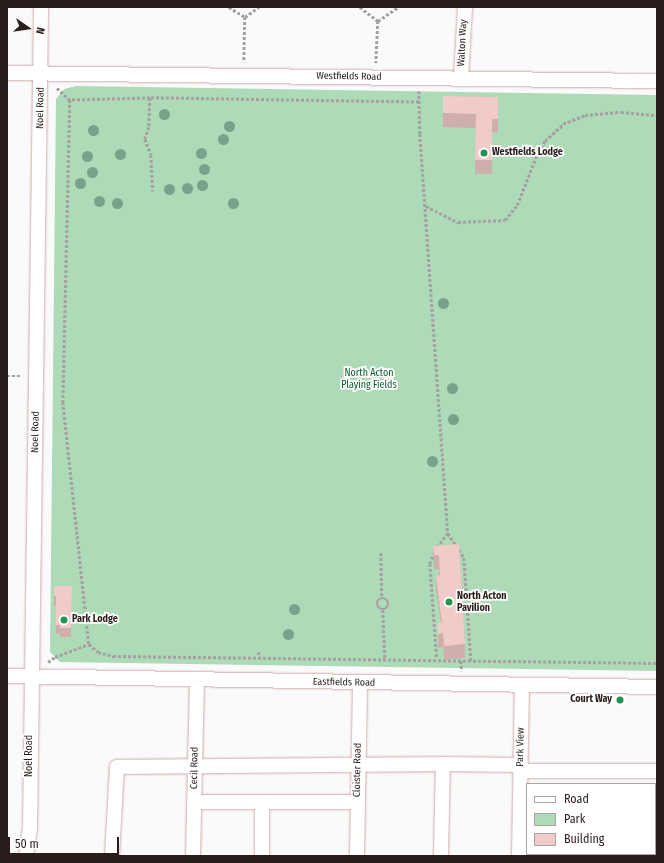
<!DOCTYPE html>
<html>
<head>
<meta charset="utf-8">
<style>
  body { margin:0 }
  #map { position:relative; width:664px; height:863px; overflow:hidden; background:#fafafa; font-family:"Fira Sans Condensed",sans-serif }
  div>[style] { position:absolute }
  .green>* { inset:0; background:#addab7 }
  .path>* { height:2.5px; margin-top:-1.25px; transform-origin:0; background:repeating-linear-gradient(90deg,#a6a1a1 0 3px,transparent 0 5px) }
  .path>.ring { margin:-1.25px; padding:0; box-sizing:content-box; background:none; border:2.5px solid #a6a1a1; border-radius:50% }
  .roads { filter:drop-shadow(0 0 1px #cfaba8) drop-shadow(0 0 1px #cfaba8) }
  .minor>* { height:14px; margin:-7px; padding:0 7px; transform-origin:7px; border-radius:7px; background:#fff }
  .trees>* { width:11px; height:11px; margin:-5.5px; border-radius:50%; background:#76a389 }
  .wall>* { inset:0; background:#cfafac }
  .building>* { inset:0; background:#f1cbc8 }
  .dots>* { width:11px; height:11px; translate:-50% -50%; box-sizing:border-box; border:2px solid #fff; border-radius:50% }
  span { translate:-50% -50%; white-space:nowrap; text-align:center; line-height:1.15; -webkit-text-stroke:3.5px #fff; paint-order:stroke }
  .street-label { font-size:10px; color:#2a1d1c }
  .poi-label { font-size:10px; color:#2a1d1c; font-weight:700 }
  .left { translate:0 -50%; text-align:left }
  .right { translate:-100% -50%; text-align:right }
  .park-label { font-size:10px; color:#0a5b2d }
  .frame { position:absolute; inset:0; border:8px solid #2a1d1c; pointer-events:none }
  .legend { position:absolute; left:526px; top:783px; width:130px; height:72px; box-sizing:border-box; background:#fff; border:1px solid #aaa5a4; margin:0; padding:5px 7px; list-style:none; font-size:12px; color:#2a1d1c }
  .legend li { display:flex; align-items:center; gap:8px; height:20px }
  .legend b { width:20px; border:1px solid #aaa5a4 }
  .north { position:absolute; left:8px; top:8px; width:40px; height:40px; -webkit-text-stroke:3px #fff; paint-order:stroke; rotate:103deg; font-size:11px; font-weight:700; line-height:16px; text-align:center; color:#2a1d1c }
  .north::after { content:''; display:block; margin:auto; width:14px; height:18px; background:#2a1d1c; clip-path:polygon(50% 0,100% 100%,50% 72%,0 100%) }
  .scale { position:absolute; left:8px; top:837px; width:111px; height:18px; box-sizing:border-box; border:2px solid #2a1d1c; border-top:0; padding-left:5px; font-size:12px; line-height:14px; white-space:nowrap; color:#2a1d1c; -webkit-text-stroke:3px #fff; paint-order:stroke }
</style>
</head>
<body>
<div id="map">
  <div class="green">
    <div style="clip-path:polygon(76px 86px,657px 95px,657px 671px,60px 662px,50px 652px,56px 99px,64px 89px)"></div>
  </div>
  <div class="path">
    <div style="left:229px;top:7px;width:19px;rotate:32deg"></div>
    <div style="left:245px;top:17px;width:45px;rotate:91.3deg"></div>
    <div style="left:360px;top:7px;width:23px;rotate:38deg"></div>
    <div style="left:378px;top:21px;width:42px;rotate:92.7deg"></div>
    <div style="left:245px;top:17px;width:17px;rotate:-36deg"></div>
    <div style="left:378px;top:21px;width:24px;rotate:-35deg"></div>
    <div style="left:57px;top:88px;width:18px;rotate:43deg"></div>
    <div style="left:419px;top:91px;width:43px;rotate:88.7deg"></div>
    <div style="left:420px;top:134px;width:400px;rotate:86deg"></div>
    <div style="left:448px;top:533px;width:19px;rotate:126deg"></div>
    <div style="left:150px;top:98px;width:29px;rotate:92deg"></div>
    <div style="left:149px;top:127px;width:13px;rotate:108deg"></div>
    <div style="left:145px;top:139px;width:17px;rotate:69deg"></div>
    <div style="left:151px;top:155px;width:36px;rotate:87deg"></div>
    <div style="left:419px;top:102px;width:269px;rotate:-179.1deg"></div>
    <div style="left:150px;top:98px;width:80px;rotate:178.6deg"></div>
    <div style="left:70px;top:100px;width:302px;rotate:91.3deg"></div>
    <div style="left:63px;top:402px;width:243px;rotate:83.9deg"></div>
    <div style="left:89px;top:644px;width:12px;rotate:42deg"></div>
    <div style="left:98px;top:652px;width:16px;rotate:15deg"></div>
    <div style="left:113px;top:656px;width:544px;rotate:0.74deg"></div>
    <div style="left:426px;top:206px;width:36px;rotate:27deg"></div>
    <div style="left:458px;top:222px;width:47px;rotate:-2.4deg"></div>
    <div style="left:505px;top:220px;width:19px;rotate:-51deg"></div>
    <div style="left:517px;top:205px;width:57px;rotate:-68.4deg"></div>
    <div style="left:538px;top:152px;width:13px;rotate:-58deg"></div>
    <div style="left:545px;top:141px;width:25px;rotate:-43deg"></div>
    <div style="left:563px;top:124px;width:24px;rotate:-22deg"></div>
    <div style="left:585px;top:115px;width:36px;rotate:-5deg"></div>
    <div style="left:621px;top:112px;width:36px;rotate:5deg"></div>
    <div style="left:7px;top:376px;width:15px"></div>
    <div style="left:448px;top:533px;width:30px;rotate:57deg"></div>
    <div style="left:464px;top:558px;width:103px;rotate:86.1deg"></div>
    <div style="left:435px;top:552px;width:13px;rotate:113deg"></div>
    <div style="left:430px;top:564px;width:95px;rotate:85.8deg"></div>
    <div style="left:381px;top:553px;width:45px;rotate:88.7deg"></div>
    <div class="ring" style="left:377px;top:598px;width:9.5px;height:9.5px"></div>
    <div style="left:383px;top:610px;width:48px;rotate:87.6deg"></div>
    <div style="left:259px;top:652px;width:4px;rotate:90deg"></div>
    <div style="left:461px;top:661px;width:10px;rotate:84deg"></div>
    <div style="left:48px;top:662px;width:9px;rotate:-36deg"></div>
    <div style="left:55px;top:657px;width:36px;rotate:-21deg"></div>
  </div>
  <div class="roads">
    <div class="minor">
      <div style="left:7px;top:73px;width:650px;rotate:0.71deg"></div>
      <div style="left:461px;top:79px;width:72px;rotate:-86.8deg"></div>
      <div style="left:7px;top:676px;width:650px;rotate:0.97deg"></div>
      <div style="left:520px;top:771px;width:137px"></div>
      <div style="left:194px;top:802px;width:164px"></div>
      <div style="left:26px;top:856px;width:28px;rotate:-82deg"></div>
      <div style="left:30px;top:828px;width:821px;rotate:-89.23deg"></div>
      <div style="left:112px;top:856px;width:89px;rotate:-86.8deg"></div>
      <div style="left:117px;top:767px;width:326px;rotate:-0.5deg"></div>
      <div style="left:193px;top:856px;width:177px;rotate:-88.7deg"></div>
      <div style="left:262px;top:856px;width:54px;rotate:-90deg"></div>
      <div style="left:357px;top:856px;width:173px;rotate:-89deg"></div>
      <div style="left:441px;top:856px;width:92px;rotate:-88.8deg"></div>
      <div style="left:443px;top:764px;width:77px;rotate:0.7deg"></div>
      <div style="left:519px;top:856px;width:170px;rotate:-89deg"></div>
      <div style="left:602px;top:856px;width:2px;rotate:-90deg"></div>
    </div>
  </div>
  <div class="trees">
    <div style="left:164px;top:114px"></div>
    <div style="left:229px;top:126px"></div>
    <div style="left:93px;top:130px"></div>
    <div style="left:223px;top:139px"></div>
    <div style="left:201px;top:153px"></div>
    <div style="left:120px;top:154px"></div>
    <div style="left:87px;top:156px"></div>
    <div style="left:204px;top:169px"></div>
    <div style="left:92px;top:172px"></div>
    <div style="left:80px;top:183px"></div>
    <div style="left:202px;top:185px"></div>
    <div style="left:187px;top:188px"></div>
    <div style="left:169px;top:189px"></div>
    <div style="left:99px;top:201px"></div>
    <div style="left:117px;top:203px"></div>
    <div style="left:233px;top:203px"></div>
    <div style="left:443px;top:303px"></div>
    <div style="left:452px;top:388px"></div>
    <div style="left:453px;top:419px"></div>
    <div style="left:432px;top:461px"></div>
    <div style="left:294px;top:609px"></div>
    <div style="left:288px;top:634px"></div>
  </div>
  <div class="wall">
    <div style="clip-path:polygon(443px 96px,498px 97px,498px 133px,492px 132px,492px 174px,475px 174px,476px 128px,443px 127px)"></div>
    <div style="clip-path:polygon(459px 544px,465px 644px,465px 658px,444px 660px,443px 647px,438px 648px,438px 623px,441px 623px,436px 590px,436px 576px,439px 575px,439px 569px,434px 569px,433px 546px)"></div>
    <div style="clip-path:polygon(54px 586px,72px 586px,71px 637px,60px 637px,60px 634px,56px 634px,56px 606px,54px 606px)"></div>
  </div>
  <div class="building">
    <div style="clip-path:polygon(443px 96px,498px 97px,498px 119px,492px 119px,492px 160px,475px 160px,476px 114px,443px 113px)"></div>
    <div style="clip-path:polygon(459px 544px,465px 644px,444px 646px,443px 633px,438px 634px,438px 623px,442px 623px,436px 576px,440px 575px,439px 555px,434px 555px,433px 546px)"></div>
    <div style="clip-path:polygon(54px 586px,72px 586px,71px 628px,60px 628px,60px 625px,56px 625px,56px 596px,54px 596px)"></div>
  </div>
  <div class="dots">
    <div style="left:484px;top:153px;background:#219550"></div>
    <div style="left:449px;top:602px;background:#219550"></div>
    <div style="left:64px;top:620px;background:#219550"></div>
    <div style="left:620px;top:700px;background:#219550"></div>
  </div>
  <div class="street-label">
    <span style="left:463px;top:43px;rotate:-87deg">Walton Way</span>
    <span style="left:349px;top:77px;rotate:1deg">Westfields Road</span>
    <span style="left:41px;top:108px;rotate:-89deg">Noel Road</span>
    <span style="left:36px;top:432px;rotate:-89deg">Noel Road</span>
    <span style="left:344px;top:683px;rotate:1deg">Eastfields Road</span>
    <span style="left:521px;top:747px;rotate:-89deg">Park View</span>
    <span style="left:30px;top:756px;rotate:-90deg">Noel Road</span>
    <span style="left:195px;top:768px;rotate:-89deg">Cecil Road</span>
    <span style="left:358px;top:770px;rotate:-89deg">Cloister Road</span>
  </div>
  <div class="poi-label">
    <span class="left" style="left:492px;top:153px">Westfields Lodge</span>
    <span class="left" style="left:457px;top:602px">North Acton<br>Pavilion</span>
    <span class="left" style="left:72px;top:620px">Park Lodge</span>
    <span class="right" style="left:612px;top:700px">Court Way</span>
  </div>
  <div class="park-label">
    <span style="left:369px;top:379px">North Acton<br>Playing Fields</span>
  </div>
  <div class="frame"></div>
  <ul class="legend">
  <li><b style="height:5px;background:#fff"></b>Road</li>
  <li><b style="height:11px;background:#addab7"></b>Park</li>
  <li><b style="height:11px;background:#f1cbc8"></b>Building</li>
  </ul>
  <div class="north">N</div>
  <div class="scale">50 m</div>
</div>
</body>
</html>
